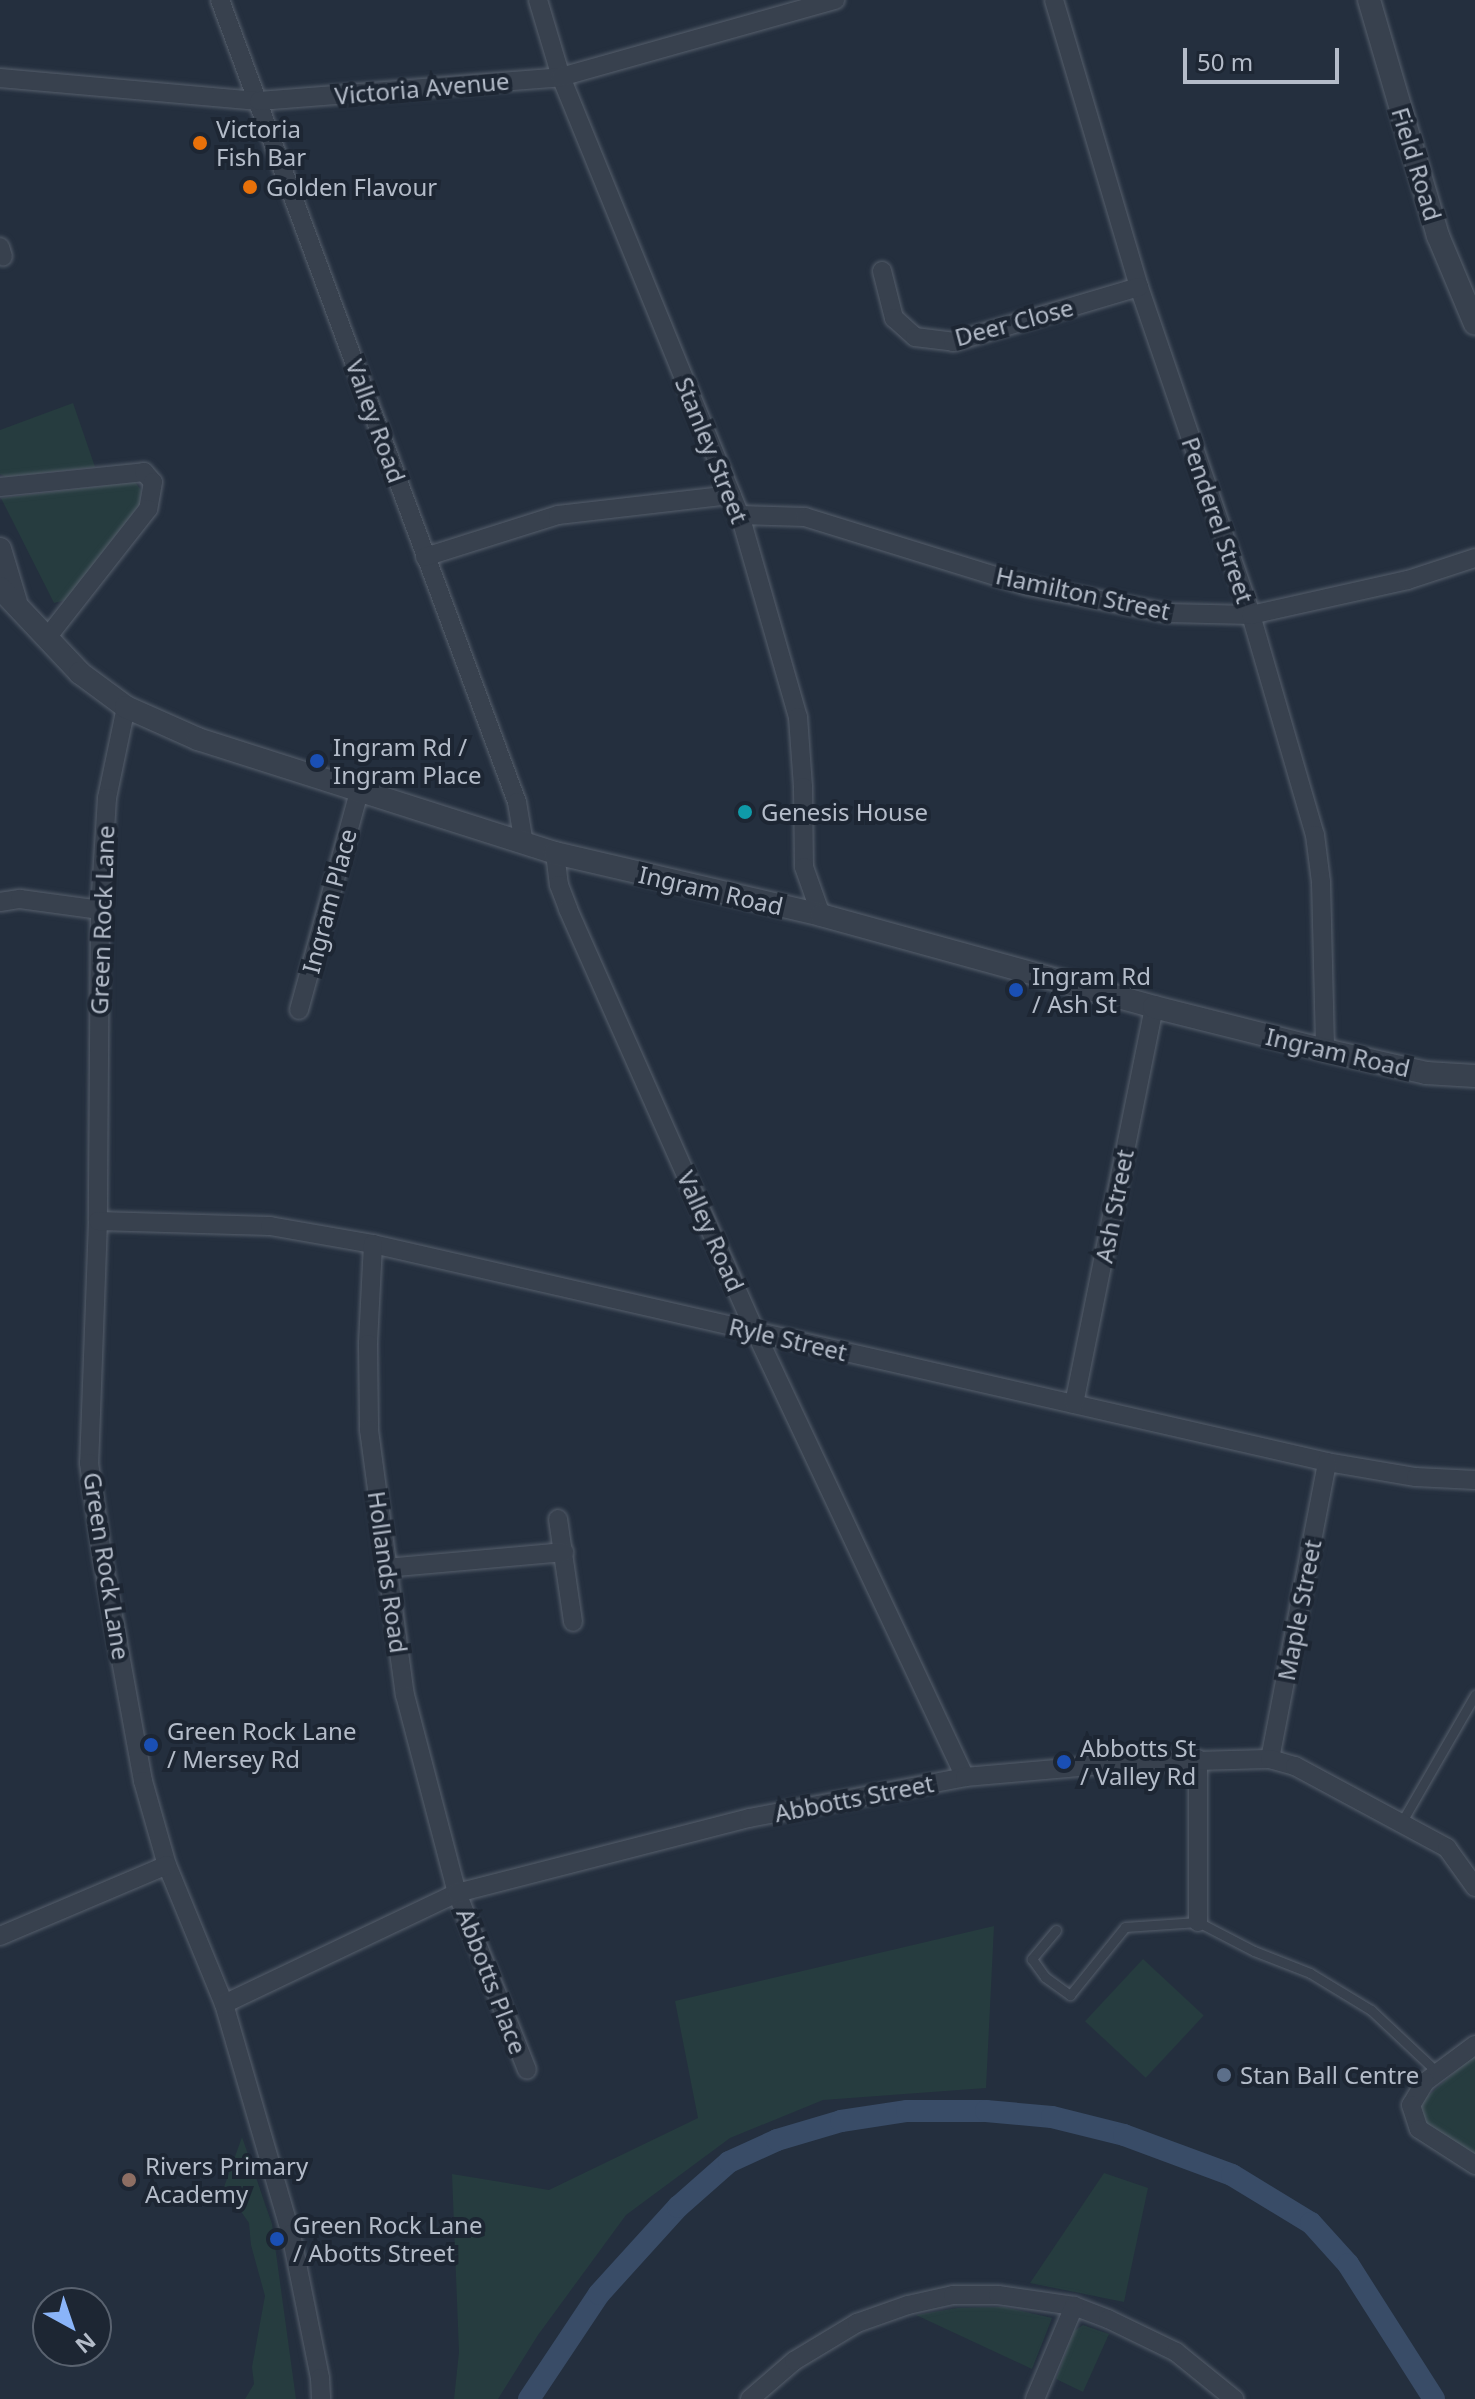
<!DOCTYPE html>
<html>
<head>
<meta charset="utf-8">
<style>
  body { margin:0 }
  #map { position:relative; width:1475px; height:2399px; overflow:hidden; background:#242f3e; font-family:"Noto Sans",sans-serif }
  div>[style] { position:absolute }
  .green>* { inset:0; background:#263c3f; transform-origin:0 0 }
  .canal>* { height:22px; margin:-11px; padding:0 11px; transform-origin:11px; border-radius:11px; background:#394c67 }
  .roads { filter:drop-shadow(0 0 2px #565f6c) drop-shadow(0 0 2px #565f6c) }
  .service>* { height:9px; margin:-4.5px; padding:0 4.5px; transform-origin:4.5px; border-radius:4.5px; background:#38414e }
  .minor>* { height:18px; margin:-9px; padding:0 9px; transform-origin:9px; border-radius:9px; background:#38414e }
  .tertiary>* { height:22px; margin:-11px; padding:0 11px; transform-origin:11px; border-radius:11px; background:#38414e }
  .dots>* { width:22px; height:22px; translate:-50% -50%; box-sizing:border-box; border:4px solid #1d2633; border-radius:50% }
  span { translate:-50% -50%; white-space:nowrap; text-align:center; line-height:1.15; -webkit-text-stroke:8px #1d2633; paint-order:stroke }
  .street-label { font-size:24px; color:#b4bcc9 }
  .poi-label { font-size:24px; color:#b4bcc9 }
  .left { translate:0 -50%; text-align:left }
  .north { position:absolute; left:32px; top:2287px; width:80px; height:80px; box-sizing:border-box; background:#1d2633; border:2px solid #59626f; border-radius:50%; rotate:140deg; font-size:22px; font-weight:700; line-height:32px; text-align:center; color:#b4bcc9 }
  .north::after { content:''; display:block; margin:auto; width:28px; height:36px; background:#8ab4f8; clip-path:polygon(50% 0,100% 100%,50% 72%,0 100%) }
  .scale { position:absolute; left:1183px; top:48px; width:156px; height:36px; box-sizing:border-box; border:4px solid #b4bcc9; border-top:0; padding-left:10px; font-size:24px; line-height:28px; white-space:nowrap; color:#b4bcc9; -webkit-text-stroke:6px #1d2633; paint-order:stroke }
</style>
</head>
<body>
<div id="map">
  <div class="green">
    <div style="clip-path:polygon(73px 403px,95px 467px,6px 477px,0 474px,0 430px)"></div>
    <div style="clip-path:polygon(135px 482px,141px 490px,140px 504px,66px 600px,54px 603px,1px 498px)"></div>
    <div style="clip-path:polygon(994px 1926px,986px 2088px,823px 2100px,730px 2138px,626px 2215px,538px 2335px,498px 2399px,454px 2399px,459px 2352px,452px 2174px,549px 2190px,698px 2118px,675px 2001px)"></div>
    <div style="left:1143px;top:1959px;width:83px;height:85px;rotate:43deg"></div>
    <div style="clip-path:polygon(1475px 2054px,1475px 2156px,1423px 2124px,1418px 2105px)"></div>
    <div style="clip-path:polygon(242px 2137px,272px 2224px,296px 2399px,245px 2399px,254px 2384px,252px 2367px,265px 2296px,251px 2245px,249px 2223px,224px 2187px)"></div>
    <div style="clip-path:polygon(1104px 2173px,1148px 2188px,1124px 2302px,1030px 2283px)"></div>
    <div style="clip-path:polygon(1004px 2307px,1052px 2318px,1032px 2369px,916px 2315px,957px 2308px)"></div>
    <div style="clip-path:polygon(1083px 2325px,1109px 2334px,1083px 2392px,1056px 2379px,1074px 2331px)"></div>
  </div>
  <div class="canal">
    <div style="left:529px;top:2399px;width:126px;rotate:-56.3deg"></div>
    <div style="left:599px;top:2294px;width:118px;rotate:-47.8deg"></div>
    <div style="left:678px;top:2207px;width:68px;rotate:-41.4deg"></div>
    <div style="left:729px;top:2162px;width:53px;rotate:-24.6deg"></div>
    <div style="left:777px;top:2140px;width:67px;rotate:-16.5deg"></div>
    <div style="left:841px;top:2121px;width:67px;rotate:-8.6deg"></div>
    <div style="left:907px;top:2111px;width:79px"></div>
    <div style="left:986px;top:2111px;width:66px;rotate:5.2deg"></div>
    <div style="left:1052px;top:2117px;width:74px;rotate:14deg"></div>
    <div style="left:1124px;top:2135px;width:115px;rotate:20.3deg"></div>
    <div style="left:1232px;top:2175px;width:92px;rotate:31.3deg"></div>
    <div style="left:1311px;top:2223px;width:55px;rotate:47.9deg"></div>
    <div style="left:1348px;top:2264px;width:160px;rotate:57.5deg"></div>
  </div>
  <div class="roads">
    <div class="service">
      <div style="left:1401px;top:1823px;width:148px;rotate:-60deg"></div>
      <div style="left:1056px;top:1930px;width:38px;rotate:130deg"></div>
      <div style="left:1032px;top:1959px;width:22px;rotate:54deg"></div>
      <div style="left:1045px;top:1977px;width:31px;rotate:36deg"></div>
      <div style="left:1070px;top:1995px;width:87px;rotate:-51deg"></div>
      <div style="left:1125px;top:1927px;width:73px;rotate:-3.9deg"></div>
      <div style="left:1198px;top:1922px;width:63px;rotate:27.4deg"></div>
      <div style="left:1254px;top:1951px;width:60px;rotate:21.4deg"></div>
      <div style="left:1310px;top:1973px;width:71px;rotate:31.2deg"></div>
      <div style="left:1371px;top:2010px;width:92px;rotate:43.2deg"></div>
    </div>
    <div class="minor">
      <div style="left:220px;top:0;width:855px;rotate:69.68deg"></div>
      <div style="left:517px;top:802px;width:43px;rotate:80.5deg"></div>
      <div style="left:538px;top:0;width:80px;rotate:73.4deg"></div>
      <div style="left:561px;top:77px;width:473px;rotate:67.8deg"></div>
      <div style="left:740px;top:515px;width:210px;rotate:74deg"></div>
      <div style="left:798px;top:717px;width:70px;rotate:85.9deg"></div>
      <div style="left:803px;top:787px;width:80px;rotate:89.3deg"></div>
      <div style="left:804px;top:867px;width:51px;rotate:70.5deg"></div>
      <div style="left:1054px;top:0;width:299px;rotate:73.5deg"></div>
      <div style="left:1139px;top:287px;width:347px;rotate:71.1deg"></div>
      <div style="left:1251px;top:615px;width:229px;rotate:73.8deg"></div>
      <div style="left:1315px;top:835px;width:47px;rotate:82.7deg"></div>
      <div style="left:1321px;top:882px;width:168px;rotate:88.6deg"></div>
      <div style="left:0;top:78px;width:260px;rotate:5.1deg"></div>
      <div style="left:259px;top:101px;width:303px;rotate:-4.5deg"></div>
      <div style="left:561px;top:77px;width:285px;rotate:-15.7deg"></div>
      <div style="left:0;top:247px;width:10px;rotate:73deg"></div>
      <div style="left:882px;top:271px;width:49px;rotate:75.7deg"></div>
      <div style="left:894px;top:318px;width:28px;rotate:42deg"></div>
      <div style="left:915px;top:337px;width:38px;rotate:7deg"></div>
      <div style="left:953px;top:342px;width:194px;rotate:-16.5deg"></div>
      <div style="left:0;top:487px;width:145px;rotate:-5.9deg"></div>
      <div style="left:144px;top:472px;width:13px;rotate:48deg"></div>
      <div style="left:153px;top:482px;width:27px;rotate:100deg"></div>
      <div style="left:148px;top:509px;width:164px;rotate:128.1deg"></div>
      <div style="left:740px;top:515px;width:65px;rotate:1.8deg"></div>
      <div style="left:805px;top:517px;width:233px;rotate:17.2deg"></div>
      <div style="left:1028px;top:586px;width:142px;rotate:11deg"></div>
      <div style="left:1167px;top:613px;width:84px;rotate:1.4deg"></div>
      <div style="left:1251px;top:615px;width:161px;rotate:-12.6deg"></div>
      <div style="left:1408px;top:580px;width:71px;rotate:-18.2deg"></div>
      <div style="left:425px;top:557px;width:139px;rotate:-17.5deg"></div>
      <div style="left:558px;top:515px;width:175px;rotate:-6.6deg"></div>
      <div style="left:126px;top:707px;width:93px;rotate:101.8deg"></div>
      <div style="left:107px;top:798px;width:112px;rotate:93.6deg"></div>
      <div style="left:100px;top:910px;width:311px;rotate:90.4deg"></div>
      <div style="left:98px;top:1221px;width:242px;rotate:92.1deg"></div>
      <div style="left:89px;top:1463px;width:99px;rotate:81.9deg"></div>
      <div style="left:103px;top:1561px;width:224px;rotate:79.7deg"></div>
      <div style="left:143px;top:1781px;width:87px;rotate:74.1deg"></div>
      <div style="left:167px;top:1865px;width:150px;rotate:67.7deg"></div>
      <div style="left:224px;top:2004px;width:240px;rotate:73.8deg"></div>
      <div style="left:291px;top:2234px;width:147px;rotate:78.6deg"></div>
      <div style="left:320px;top:2378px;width:21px;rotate:87deg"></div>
      <div style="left:555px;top:853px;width:32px;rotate:83deg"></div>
      <div style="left:559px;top:885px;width:26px;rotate:69deg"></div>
      <div style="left:568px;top:909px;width:462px;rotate:66.1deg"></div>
      <div style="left:755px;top:1331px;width:493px;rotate:64.8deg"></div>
      <div style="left:0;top:902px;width:20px;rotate:-9deg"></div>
      <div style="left:20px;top:899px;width:81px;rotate:7.8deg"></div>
      <div style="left:299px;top:1010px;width:226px;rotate:-74.6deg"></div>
      <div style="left:98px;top:1221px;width:172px;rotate:1.7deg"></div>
      <div style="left:270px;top:1226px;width:105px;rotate:9.9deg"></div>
      <div style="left:373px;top:1244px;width:979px;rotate:12.87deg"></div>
      <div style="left:1327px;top:1462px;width:90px;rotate:9.6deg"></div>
      <div style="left:1416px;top:1477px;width:59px;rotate:2.9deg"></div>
      <div style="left:373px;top:1244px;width:100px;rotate:92.9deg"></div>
      <div style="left:368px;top:1344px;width:86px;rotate:89.3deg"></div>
      <div style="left:369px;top:1430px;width:267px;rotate:82.3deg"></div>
      <div style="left:405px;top:1695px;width:205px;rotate:75.3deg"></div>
      <div style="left:457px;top:1893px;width:190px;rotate:68.4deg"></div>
      <div style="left:1074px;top:1404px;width:405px;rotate:-78.6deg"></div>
      <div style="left:558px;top:1519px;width:104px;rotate:81.7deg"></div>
      <div style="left:386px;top:1568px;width:179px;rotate:-5.1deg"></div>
      <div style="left:1270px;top:1759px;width:302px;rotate:-79.1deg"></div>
      <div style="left:1198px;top:1922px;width:163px;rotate:-90deg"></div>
      <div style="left:0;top:1936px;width:181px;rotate:-23deg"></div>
      <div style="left:224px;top:2004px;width:258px;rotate:-25.5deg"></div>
      <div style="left:457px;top:1893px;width:301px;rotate:-14.4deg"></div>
      <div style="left:749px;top:1818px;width:220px;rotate:-10.7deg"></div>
      <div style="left:965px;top:1777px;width:160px;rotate:-5deg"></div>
      <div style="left:1124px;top:1763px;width:146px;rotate:-1.6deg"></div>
      <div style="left:1270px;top:1759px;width:26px;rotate:16deg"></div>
      <div style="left:1295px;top:1766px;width:173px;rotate:28.3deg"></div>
      <div style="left:1447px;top:1848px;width:48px;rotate:54.3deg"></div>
      <div style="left:1475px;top:2045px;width:62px;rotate:143.5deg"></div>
      <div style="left:1425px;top:2082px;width:27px;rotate:121deg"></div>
      <div style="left:1411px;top:2105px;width:25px;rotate:72deg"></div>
      <div style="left:1419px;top:2129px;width:67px;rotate:32.7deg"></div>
      <div style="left:750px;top:2399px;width:58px;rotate:-40.8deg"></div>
      <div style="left:794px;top:2361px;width:74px;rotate:-31.1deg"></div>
      <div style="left:857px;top:2323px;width:54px;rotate:-19.4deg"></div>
      <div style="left:908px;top:2305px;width:46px;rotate:-12.5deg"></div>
      <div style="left:953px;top:2295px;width:45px"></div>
      <div style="left:998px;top:2295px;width:77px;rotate:8.2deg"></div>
      <div style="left:1074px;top:2306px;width:36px;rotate:21deg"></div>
      <div style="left:1108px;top:2319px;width:76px;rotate:25.9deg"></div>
      <div style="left:1176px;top:2352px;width:75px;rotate:39deg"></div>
      <div style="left:1035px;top:2399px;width:101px;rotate:-67.2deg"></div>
    </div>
    <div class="tertiary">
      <div style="left:1369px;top:0;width:246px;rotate:73.7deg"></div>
      <div style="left:1438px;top:236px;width:95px;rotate:67.2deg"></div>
      <div style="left:0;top:549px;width:55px;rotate:73.2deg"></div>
      <div style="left:0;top:588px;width:117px;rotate:46.7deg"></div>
      <div style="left:80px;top:673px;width:57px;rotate:36.5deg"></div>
      <div style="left:126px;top:707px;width:79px;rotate:24deg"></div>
      <div style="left:198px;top:739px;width:375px;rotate:17.7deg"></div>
      <div style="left:555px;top:853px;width:273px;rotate:13.1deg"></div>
      <div style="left:821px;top:915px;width:345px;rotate:15.4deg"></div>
      <div style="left:1154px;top:1007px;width:176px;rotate:14.1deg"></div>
      <div style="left:1325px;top:1050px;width:104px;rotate:12.8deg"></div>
      <div style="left:1426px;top:1073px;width:49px;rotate:3.5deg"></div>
    </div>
  </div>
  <div class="dots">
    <div style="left:200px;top:143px;background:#e8710a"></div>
    <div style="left:250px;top:187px;background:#e8710a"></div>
    <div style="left:317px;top:761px;background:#1a4fb4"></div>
    <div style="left:745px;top:812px;background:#0f9aa8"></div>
    <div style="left:1016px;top:990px;background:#1a4fb4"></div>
    <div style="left:151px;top:1745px;background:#1a4fb4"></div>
    <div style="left:1064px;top:1762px;background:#1a4fb4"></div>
    <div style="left:1224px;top:2075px;background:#5c6f8a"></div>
    <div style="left:129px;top:2180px;background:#8d6e63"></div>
    <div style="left:277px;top:2239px;background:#1a4fb4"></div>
  </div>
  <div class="street-label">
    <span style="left:422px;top:88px;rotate:-5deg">Victoria Avenue</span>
    <span style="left:1417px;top:164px;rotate:73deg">Field Road</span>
    <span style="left:1014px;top:322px;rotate:-15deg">Deer Close</span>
    <span style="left:376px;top:421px;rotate:70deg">Valley Road</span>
    <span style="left:712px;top:450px;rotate:68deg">Stanley Street</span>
    <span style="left:1218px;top:520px;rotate:71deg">Penderel Street</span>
    <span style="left:1083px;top:593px;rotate:12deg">Hamilton Street</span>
    <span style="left:711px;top:890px;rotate:13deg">Ingram Road</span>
    <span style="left:329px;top:901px;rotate:-75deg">Ingram Place</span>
    <span style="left:102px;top:920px;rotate:-88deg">Green Rock Lane</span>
    <span style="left:1338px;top:1052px;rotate:13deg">Ingram Road</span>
    <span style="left:1114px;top:1206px;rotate:-79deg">Ash Street</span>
    <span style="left:711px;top:1231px;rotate:66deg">Valley Road</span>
    <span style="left:788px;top:1339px;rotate:13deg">Ryle Street</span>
    <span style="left:107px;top:1566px;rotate:81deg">Green Rock Lane</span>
    <span style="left:388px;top:1572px;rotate:82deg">Hollands Road</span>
    <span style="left:1299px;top:1610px;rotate:-79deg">Maple Street</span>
    <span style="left:854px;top:1798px;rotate:-11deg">Abbotts Street</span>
    <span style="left:492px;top:1981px;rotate:69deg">Abbotts Place</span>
  </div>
  <div class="poi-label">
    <span class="left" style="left:216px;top:143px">Victoria<br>Fish Bar</span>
    <span class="left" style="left:266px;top:187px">Golden Flavour</span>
    <span class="left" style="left:333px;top:761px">Ingram Rd /<br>Ingram Place</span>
    <span class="left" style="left:761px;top:812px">Genesis House</span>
    <span class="left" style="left:1032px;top:990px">Ingram Rd<br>/ Ash St</span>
    <span class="left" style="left:167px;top:1745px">Green Rock Lane<br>/ Mersey Rd</span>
    <span class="left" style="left:1080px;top:1762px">Abbotts St<br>/ Valley Rd</span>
    <span class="left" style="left:1240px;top:2075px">Stan Ball Centre</span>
    <span class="left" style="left:145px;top:2180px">Rivers Primary<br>Academy</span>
    <span class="left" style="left:293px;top:2239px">Green Rock Lane<br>/ Abotts Street</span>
  </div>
  <div class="north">N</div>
  <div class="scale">50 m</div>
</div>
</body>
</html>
